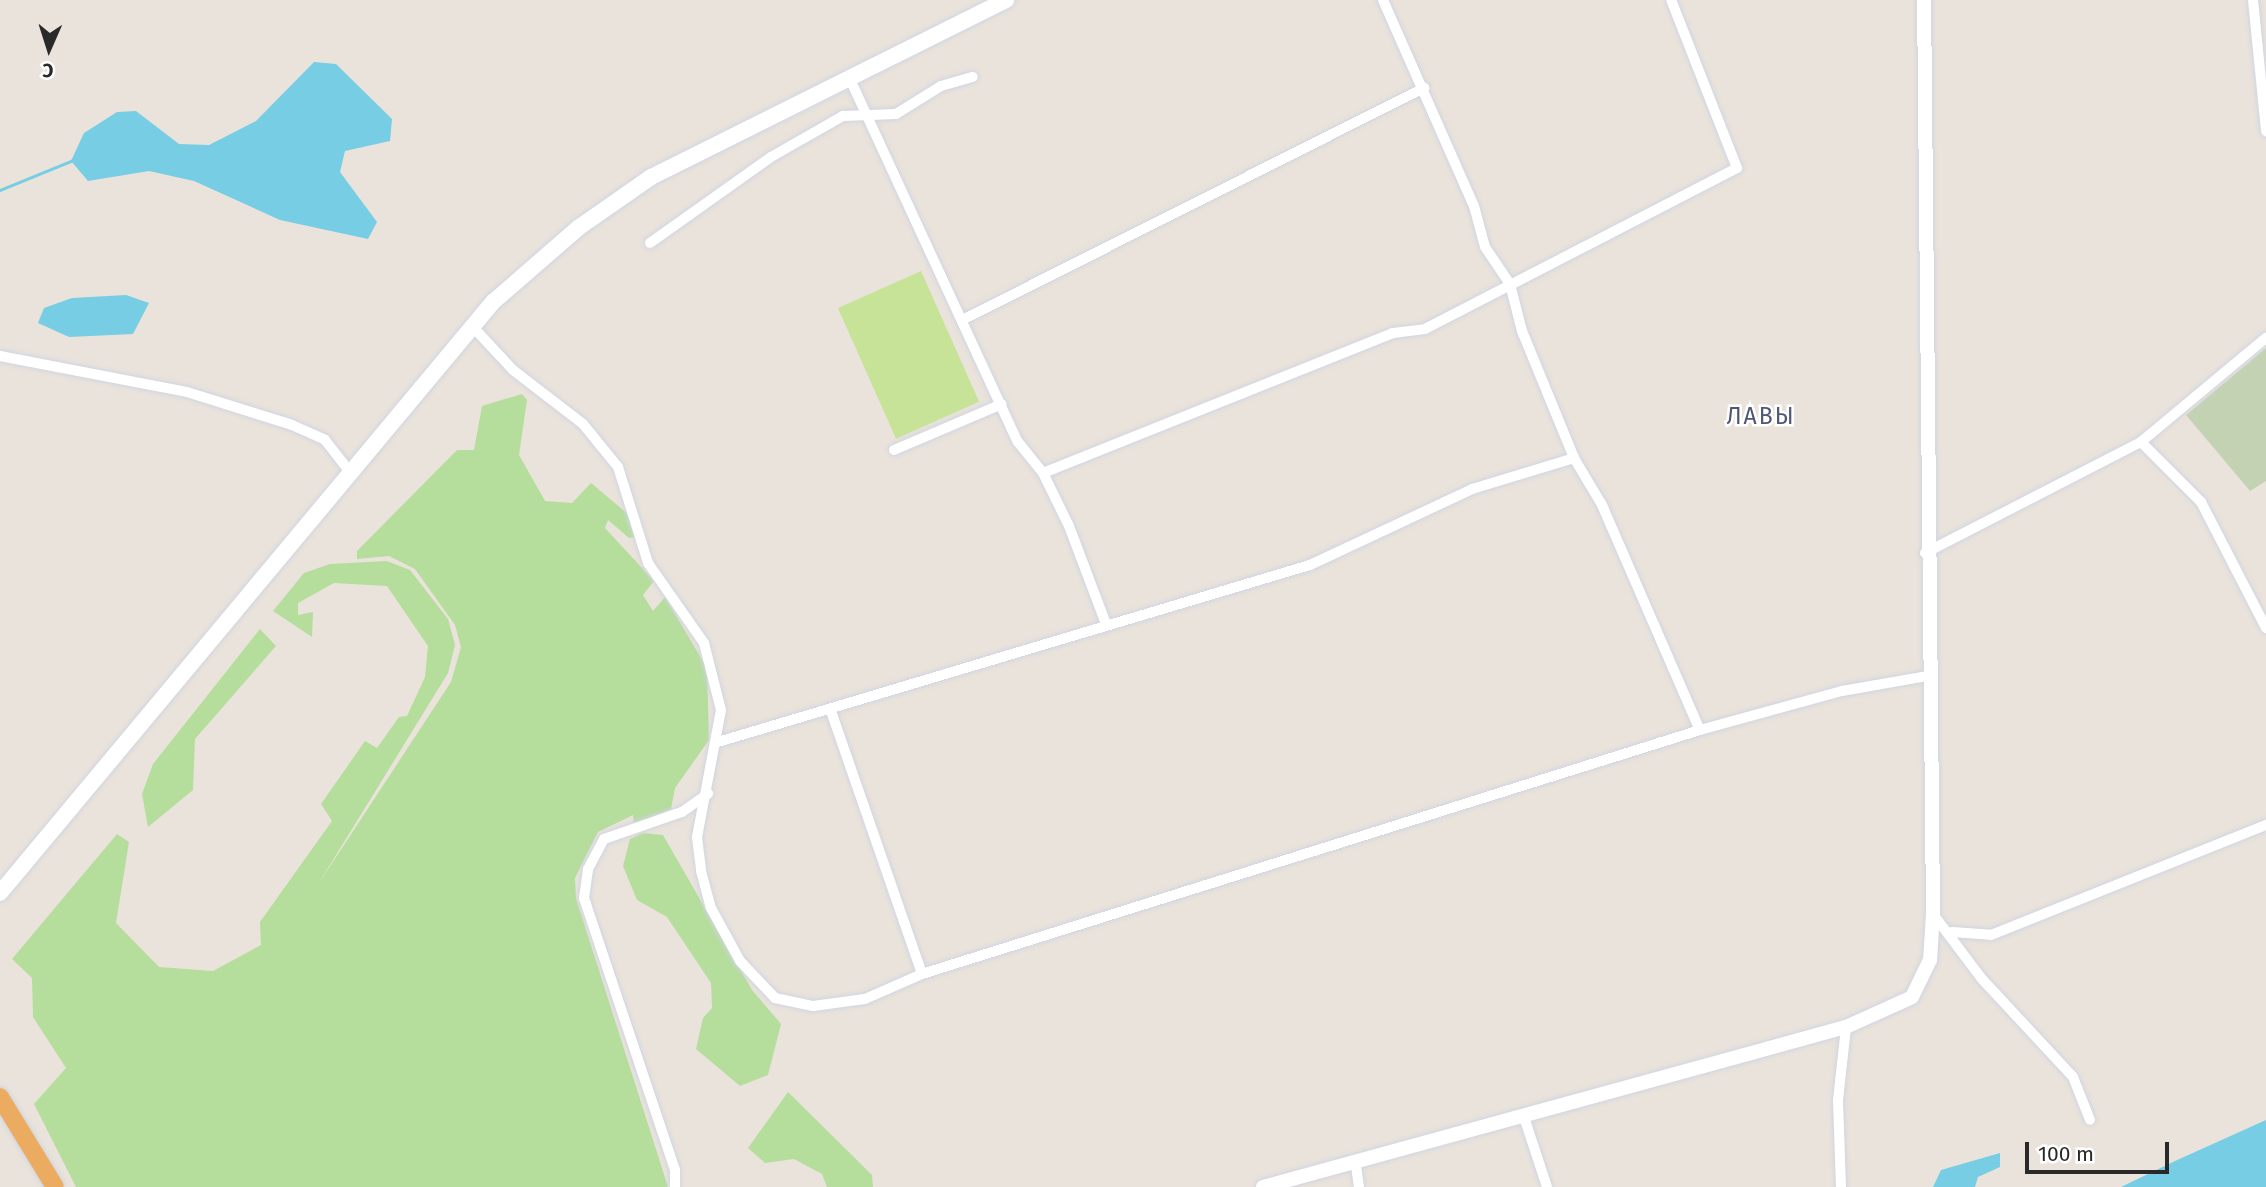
<!DOCTYPE html>
<html>
<head>
<meta charset="utf-8">
<style>
  body { margin:0 }
  #map { position:relative; width:2266px; height:1187px; overflow:hidden; background:#eae3db; font-family:"Fira Sans",sans-serif }
  div>[style] { position:absolute }
  .green>* { inset:0; background:#b5dd9c }
  .cemetery>* { inset:0; background:#c4d2b4 }
  .pitch>* { inset:0; background:#c7e398; transform-origin:0 0 }
  .water>* { inset:0; background:#76cde4 }
  .stream>* { height:2.5px; margin:-1.25px; padding:0 1.25px; transform-origin:1.25px; border-radius:1.25px; background:#76cde4 }
  .roads { filter:drop-shadow(0 0 2px #d1d5e1) drop-shadow(0 0 2px #d1d5e1) }
  .minor>* { height:10px; margin:-5px; padding:0 5px; transform-origin:5px; border-radius:5px; background:#fff }
  .tertiary>* { height:14px; margin:-7px; padding:0 7px; transform-origin:7px; border-radius:7px; background:#fff }
  .secondary>* { height:16px; margin:-8px; padding:0 8px; transform-origin:8px; border-radius:8px; background:#fff }
  .trunk>* { height:18px; margin:-9px; padding:0 9px; transform-origin:9px; border-radius:9px; background:#ebac62 }
  span { translate:-50% -50%; white-space:nowrap; text-align:center; line-height:1.15; -webkit-text-stroke:5px #fff; paint-order:stroke }
  .quarter-label { font-size:23px; color:#4d5676; letter-spacing:2px }
  .north { position:absolute; left:14px; top:14px; width:70px; height:70px; -webkit-text-stroke:5px #fff; paint-order:stroke; rotate:183deg; font-size:19px; font-weight:700; line-height:28px; text-align:center; color:#292929 }
  .north::after { content:''; display:block; margin:auto; width:24px; height:32px; background:#292929; clip-path:polygon(50% 0,100% 100%,50% 72%,0 100%) }
  .scale { position:absolute; left:2025px; top:1142px; width:144px; height:32px; box-sizing:border-box; border:4px solid #292929; border-top:0; padding-left:9px; font-size:21px; line-height:24px; white-space:nowrap; color:#292929; -webkit-text-stroke:5px #fff; paint-order:stroke }
</style>
</head>
<body>
<div id="map">
  <div class="green">
    <div style="clip-path:polygon(522px 394px,527px 400px,519px 455px,545px 501px,572px 503px,591px 483px,629px 515px,635px 537px,629px 538px,608px 520px,605px 528px,654px 581px,643px 595px,653px 611px,665px 597px,707px 668px,709px 740px,675px 788px,671px 809px,634px 824px,633px 815px,598px 832px,575px 878px,576px 898px,668px 1187px,76px 1187px,34px 1104px,66px 1068px,33px 1017px,32px 978px,12px 959px,117px 834px,129px 842px,116px 923px,159px 967px,213px 971px,261px 945px,260px 922px,332px 821px,321px 804px,365px 741px,377px 748px,399px 717px,407px 716px,425px 677px,428px 646px,387px 586px,334px 583px,298px 603px,298px 615px,313px 612px,312px 637px,273px 611px,304px 573px,330px 564px,387px 561px,410px 570px,448px 619px,455px 645px,448px 673px,317px 886px,451px 682px,461px 647px,455px 625px,415px 569px,389px 556px,357px 559px,357px 551px,457px 450px,474px 450px,482px 406px)"></div>
    <div style="clip-path:polygon(260px 629px,276px 646px,195px 739px,193px 790px,148px 827px,142px 794px,153px 764px)"></div>
    <div style="clip-path:polygon(643px 833px,663px 835px,752px 990px,781px 1024px,768px 1075px,740px 1086px,696px 1049px,703px 1018px,712px 1008px,711px 983px,667px 917px,637px 900px,623px 866px,630px 839px)"></div>
    <div style="clip-path:polygon(788px 1092px,872px 1175px,873px 1187px,827px 1187px,822px 1174px,794px 1159px,765px 1163px,748px 1148px)"></div>
  </div>
  <div class="cemetery">
    <div style="clip-path:polygon(2266px 348px,2266px 481px,2250px 491px,2186px 415px)"></div>
  </div>
  <div class="pitch">
    <div style="left:921px;top:271px;width:143px;height:91px;rotate:66deg"></div>
  </div>
  <div class="water">
    <div style="clip-path:polygon(314px 62px,336px 64px,392px 119px,390px 141px,345px 151px,340px 172px,377px 222px,368px 239px,280px 220px,194px 181px,149px 171px,88px 181px,71px 161px,84px 133px,117px 112px,136px 111px,179px 144px,209px 145px,256px 121px)"></div>
    <div style="clip-path:polygon(126px 295px,149px 303px,133px 334px,69px 337px,38px 323px,44px 308px,72px 298px)"></div>
    <div style="clip-path:polygon(2266px 1120px,2266px 1187px,2121px 1187px,2175px 1161px)"></div>
    <div style="clip-path:polygon(2000px 1153px,2000px 1167px,1978px 1177px,1975px 1187px,1933px 1187px,1941px 1170px)"></div>
  </div>
  <div class="stream">
    <div style="left:0;top:190px;width:77px;rotate:-22.2deg"></div>
  </div>
  <div class="roads">
    <div class="minor">
      <div style="left:1383px;top:0;width:225px;rotate:66.2deg"></div>
      <div style="left:1474px;top:206px;width:42px;rotate:75deg"></div>
      <div style="left:1485px;top:247px;width:45px;rotate:56deg"></div>
      <div style="left:1510px;top:284px;width:49px;rotate:75.7deg"></div>
      <div style="left:1522px;top:331px;width:137px;rotate:67.7deg"></div>
      <div style="left:1574px;top:458px;width:55px;rotate:59.2deg"></div>
      <div style="left:1602px;top:505px;width:245px;rotate:66.5deg"></div>
      <div style="left:2253px;top:0;width:132px;rotate:84.3deg"></div>
      <div style="left:849px;top:77px;width:402px;rotate:65.2deg"></div>
      <div style="left:1018px;top:442px;width:40px;rotate:51deg"></div>
      <div style="left:1043px;top:473px;width:59px;rotate:63.9deg"></div>
      <div style="left:1069px;top:526px;width:105px;rotate:69.3deg"></div>
      <div style="left:650px;top:243px;width:148px;rotate:-35.4deg"></div>
      <div style="left:771px;top:157px;width:83px;rotate:-29.7deg"></div>
      <div style="left:843px;top:116px;width:53px;rotate:-2.2deg"></div>
      <div style="left:896px;top:114px;width:53px;rotate:-31.9deg"></div>
      <div style="left:941px;top:86px;width:33px;rotate:-16deg"></div>
      <div style="left:966px;top:318px;width:513px;rotate:-26.67deg"></div>
      <div style="left:472px;top:326px;width:60px;rotate:47deg"></div>
      <div style="left:513px;top:370px;width:88px;rotate:37.6deg"></div>
      <div style="left:583px;top:424px;width:55px;rotate:50.9deg"></div>
      <div style="left:618px;top:467px;width:101px;rotate:72.6deg"></div>
      <div style="left:648px;top:563px;width:98px;rotate:55deg"></div>
      <div style="left:704px;top:643px;width:69px;rotate:75.8deg"></div>
      <div style="left:721px;top:710px;width:129px;rotate:100.7deg"></div>
      <div style="left:697px;top:837px;width:34px;rotate:83deg"></div>
      <div style="left:701px;top:871px;width:38px;rotate:75deg"></div>
      <div style="left:711px;top:908px;width:60px;rotate:61.3deg"></div>
      <div style="left:740px;top:961px;width:51px;rotate:46.6deg"></div>
      <div style="left:775px;top:998px;width:39px;rotate:12deg"></div>
      <div style="left:813px;top:1006px;width:52px;rotate:-7.7deg"></div>
      <div style="left:865px;top:999px;width:62px;rotate:-23.7deg"></div>
      <div style="left:922px;top:974px;width:815px;rotate:-17.41deg"></div>
      <div style="left:1700px;top:730px;width:147px;rotate:-15.4deg"></div>
      <div style="left:1842px;top:691px;width:86px;rotate:-10deg"></div>
      <div style="left:0;top:356px;width:190px;rotate:10.9deg"></div>
      <div style="left:187px;top:392px;width:110px;rotate:17.4deg"></div>
      <div style="left:292px;top:425px;width:36px;rotate:24deg"></div>
      <div style="left:325px;top:440px;width:37px;rotate:52deg"></div>
      <div style="left:2141px;top:442px;width:85px;rotate:45deg"></div>
      <div style="left:2201px;top:502px;width:142px;rotate:62.7deg"></div>
      <div style="left:894px;top:450px;width:117px;rotate:-23.1deg"></div>
      <div style="left:1043px;top:473px;width:377px;rotate:-21.8deg"></div>
      <div style="left:1393px;top:333px;width:32px;rotate:-7deg"></div>
      <div style="left:1425px;top:329px;width:351px;rotate:-27.3deg"></div>
      <div style="left:1737px;top:168px;width:180px;rotate:-111.4deg"></div>
      <div style="left:1925px;top:553px;width:243px;rotate:-27.2deg"></div>
      <div style="left:2141px;top:442px;width:163px;rotate:-39.8deg"></div>
      <div style="left:831px;top:711px;width:278px;rotate:70.9deg"></div>
      <div style="left:718px;top:742px;width:618px;rotate:-16.65deg"></div>
      <div style="left:1310px;top:565px;width:179px;rotate:-25.1deg"></div>
      <div style="left:1472px;top:489px;width:107px;rotate:-16.9deg"></div>
      <div style="left:1933px;top:914px;width:81px;rotate:53deg"></div>
      <div style="left:1982px;top:979px;width:134px;rotate:47.1deg"></div>
      <div style="left:2073px;top:1077px;width:46px;rotate:68.4deg"></div>
      <div style="left:1952px;top:932px;width:39px;rotate:4deg"></div>
      <div style="left:1991px;top:935px;width:296px;rotate:-21.8deg"></div>
      <div style="left:1525px;top:1120px;width:71px;rotate:71.8deg"></div>
      <div style="left:1356px;top:1166px;width:21px;rotate:82deg"></div>
      <div style="left:675px;top:1187px;width:17px;rotate:-90deg"></div>
      <div style="left:675px;top:1170px;width:287px;rotate:-108.5deg"></div>
      <div style="left:584px;top:898px;width:29px;rotate:-82deg"></div>
      <div style="left:588px;top:869px;width:34px;rotate:-62deg"></div>
      <div style="left:604px;top:839px;width:83px;rotate:-19.1deg"></div>
      <div style="left:682px;top:812px;width:32px;rotate:-35deg"></div>
      <div style="left:1841px;top:1187px;width:87px;rotate:-92deg"></div>
      <div style="left:1838px;top:1100px;width:73px;rotate:-83.7deg"></div>
    </div>
    <div class="tertiary">
      <div style="left:1263px;top:1187px;width:605px;rotate:-15.35deg"></div>
      <div style="left:1846px;top:1027px;width:72px;rotate:-24.4deg"></div>
      <div style="left:1912px;top:997px;width:41px;rotate:-64.1deg"></div>
      <div style="left:1930px;top:960px;width:46px;rotate:-86.3deg"></div>
      <div style="left:1933px;top:914px;width:914px;rotate:-90.56deg"></div>
    </div>
    <div class="secondary">
      <div style="left:0;top:893px;width:770px;rotate:-50.17deg"></div>
      <div style="left:493px;top:302px;width:113px;rotate:-41deg"></div>
      <div style="left:578px;top:228px;width:89px;rotate:-34.9deg"></div>
      <div style="left:651px;top:177px;width:397px;rotate:-26.5deg"></div>
    </div>
    <div class="trunk">
      <div style="left:0;top:1097px;width:105px;rotate:58.6deg"></div>
    </div>
  </div>
  <div class="quarter-label">
    <span style="left:1761px;top:416px">ЛАВЫ</span>
  </div>
  <div class="north">С</div>
  <div class="scale">100 m</div>
</div>
</body>
</html>
